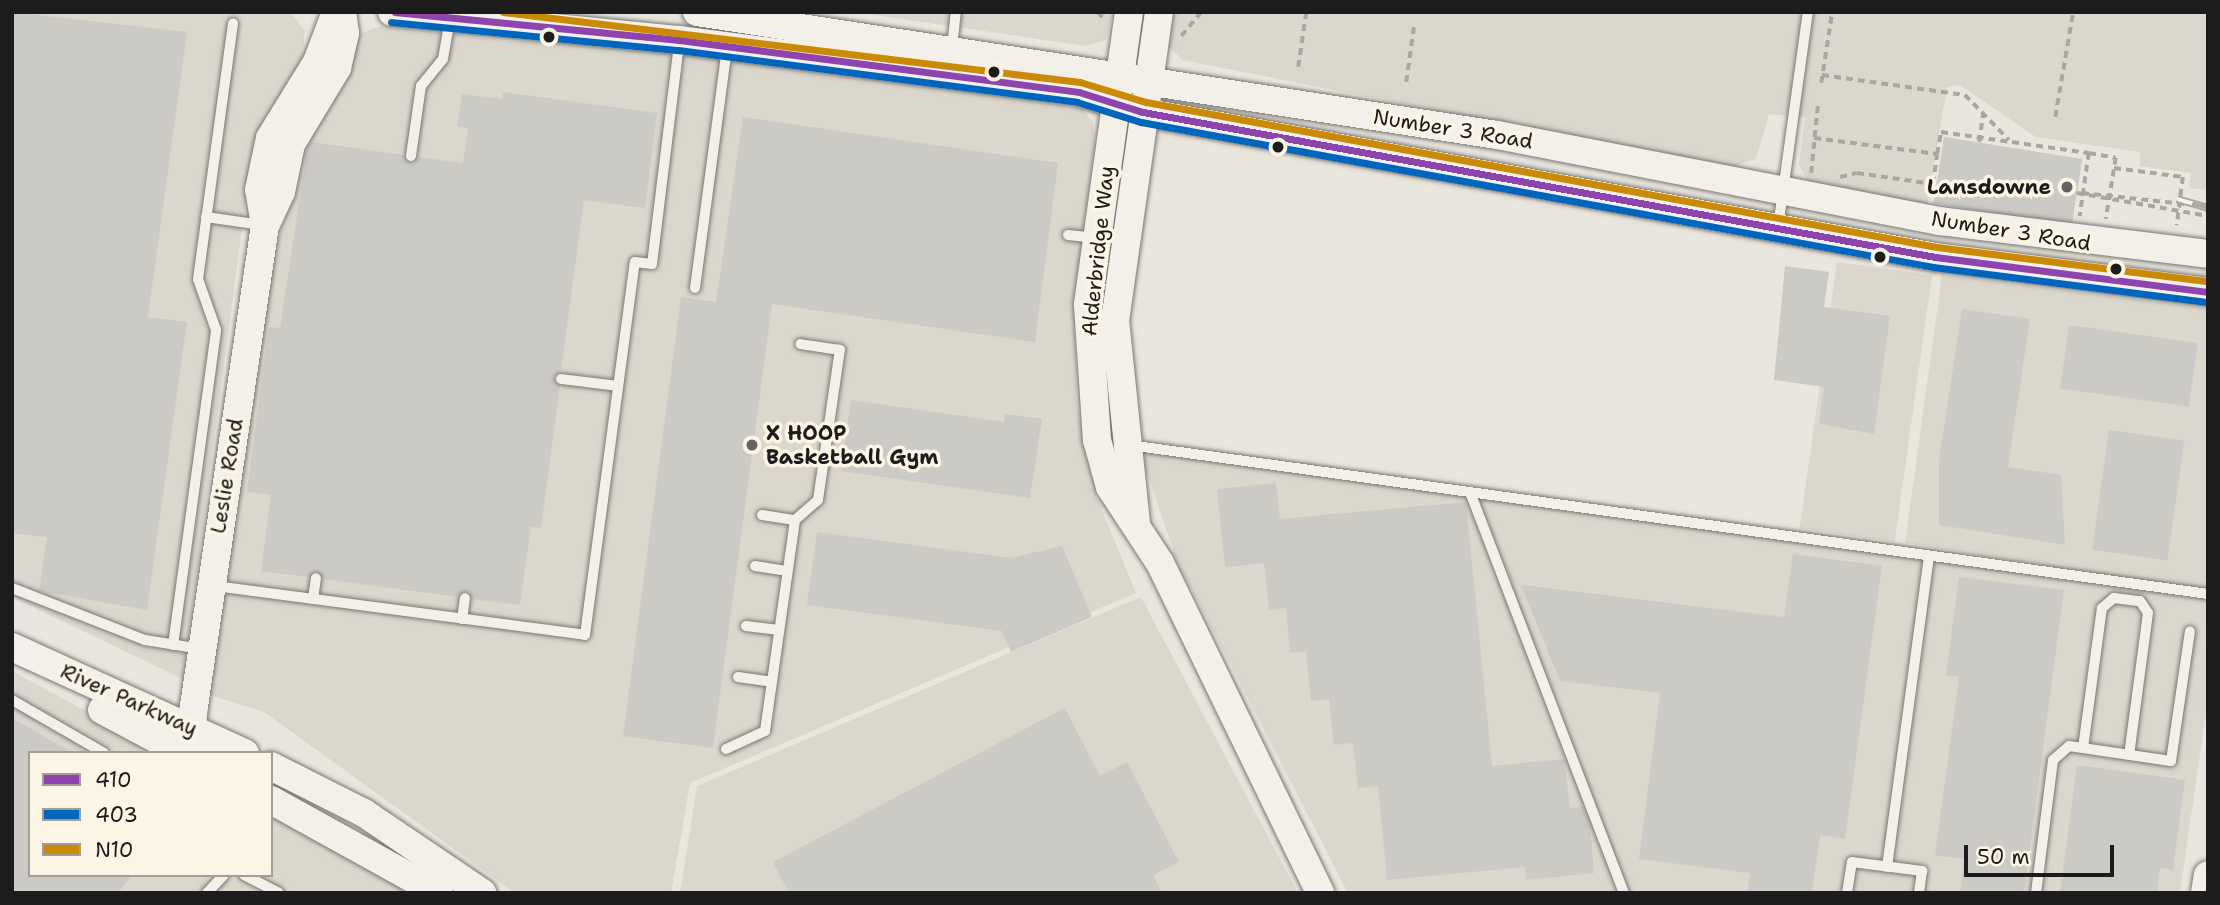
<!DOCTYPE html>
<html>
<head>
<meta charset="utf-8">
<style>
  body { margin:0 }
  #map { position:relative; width:2220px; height:905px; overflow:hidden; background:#e9e6de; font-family:"Shantell Sans",sans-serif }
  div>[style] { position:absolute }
  .built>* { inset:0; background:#dbd7cd; transform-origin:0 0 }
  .building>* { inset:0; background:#cccac4; transform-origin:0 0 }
  .path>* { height:3.5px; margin-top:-1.75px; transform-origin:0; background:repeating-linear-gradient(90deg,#a9a7a3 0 7px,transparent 0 12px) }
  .roads { filter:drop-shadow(0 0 2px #787773) drop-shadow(0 0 2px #787773) }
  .lane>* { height:10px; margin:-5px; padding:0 5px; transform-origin:5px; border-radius:5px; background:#f3f0ea }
  .secondary>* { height:28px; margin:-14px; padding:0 14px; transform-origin:14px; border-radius:14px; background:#f3f0ea }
  .rail>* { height:8px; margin-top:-4px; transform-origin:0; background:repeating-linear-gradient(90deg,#fcf5e5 0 16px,#a9a7a3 0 32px); box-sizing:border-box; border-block:2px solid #a9a7a3 }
  .bus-1>* { height:7px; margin:-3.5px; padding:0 3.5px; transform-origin:3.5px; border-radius:3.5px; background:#8e44ad }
  .bus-2>* { height:7px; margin:-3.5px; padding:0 3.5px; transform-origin:3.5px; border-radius:3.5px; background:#0065bd }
  .bus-3>* { height:7px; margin:-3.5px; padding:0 3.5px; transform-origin:3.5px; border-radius:3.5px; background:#cb8a06 }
  .dots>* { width:19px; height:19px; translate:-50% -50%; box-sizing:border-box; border:4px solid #fcf5e5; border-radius:50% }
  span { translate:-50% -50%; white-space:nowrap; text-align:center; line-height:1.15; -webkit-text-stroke:7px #fcf5e5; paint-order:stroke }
  .street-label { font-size:21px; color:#1c1c1c }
  .poi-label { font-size:21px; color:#1c1c1c; font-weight:700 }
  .right { translate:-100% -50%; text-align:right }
  .left { translate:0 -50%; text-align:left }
  .frame { position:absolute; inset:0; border:14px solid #1c1c1c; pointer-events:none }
  .legend { position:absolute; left:28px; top:751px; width:245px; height:126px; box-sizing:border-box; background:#fcf5e5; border:2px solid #a29e95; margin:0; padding:9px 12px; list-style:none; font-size:21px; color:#1c1c1c }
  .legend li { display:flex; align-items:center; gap:14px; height:35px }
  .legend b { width:35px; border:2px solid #a29e95 }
  .scale { position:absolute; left:1964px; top:845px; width:150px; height:32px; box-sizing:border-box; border:4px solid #1c1c1c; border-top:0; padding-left:9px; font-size:21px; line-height:24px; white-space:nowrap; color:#1c1c1c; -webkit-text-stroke:5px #fcf5e5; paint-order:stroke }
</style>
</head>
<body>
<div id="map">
  <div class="built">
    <div style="clip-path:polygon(12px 12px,290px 12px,305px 31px,302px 62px,259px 131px,251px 159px,183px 679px,12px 597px)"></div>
    <div style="clip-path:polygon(853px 12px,1112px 12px,1106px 40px,1086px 46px)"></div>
    <div style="clip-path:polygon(1172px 12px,2208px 12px,2208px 190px,2189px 188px,2191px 173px,2140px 166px,2140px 152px,2036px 137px,1960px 85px,1947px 87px,1927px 207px,1809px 183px,1799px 165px,1805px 117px,1769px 114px,1756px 159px,1728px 168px,1182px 60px,1168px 45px)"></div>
    <div style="clip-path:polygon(381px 26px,507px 41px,644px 45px,1082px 108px,1093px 123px,1095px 144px,1074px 301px,1077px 406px,1096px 496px,1136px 593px,690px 783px,671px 893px,515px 893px,264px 712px,190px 689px,296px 152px,357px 35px)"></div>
    <div style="left:1837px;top:262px;width:96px;height:269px;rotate:8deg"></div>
    <div style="clip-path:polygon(1942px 275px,2208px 309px,2208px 592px,1905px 543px)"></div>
    <div style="clip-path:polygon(1138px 446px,2208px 594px,2208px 699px,2180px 893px,1348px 893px,1177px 561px)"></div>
    <div style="clip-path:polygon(1141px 597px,1298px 893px,680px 893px,697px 786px)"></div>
    <div style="clip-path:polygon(12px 671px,163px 753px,30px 753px,30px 875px,271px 875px,271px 811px,414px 893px,12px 893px)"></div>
  </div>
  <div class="building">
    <div style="clip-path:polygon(12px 12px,187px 32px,148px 317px,187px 322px,147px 610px,39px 591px,47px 537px,12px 533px)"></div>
    <div style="clip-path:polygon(503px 92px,657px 113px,645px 208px,584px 200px,561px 372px,554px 377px,560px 386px,541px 528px,531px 527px,520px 605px,472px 599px,465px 591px,458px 597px,323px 579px,316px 571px,309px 577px,261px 571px,271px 495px,247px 492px,269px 327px,280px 328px,307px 150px,311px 142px,404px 155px,411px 163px,418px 157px,463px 163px,468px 128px,457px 127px,462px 94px,503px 99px)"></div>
    <div style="clip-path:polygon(743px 117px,1058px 163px,1035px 342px,772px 304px,713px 748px,623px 736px,681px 297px,716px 302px)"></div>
    <div style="left:1944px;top:137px;width:140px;height:67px;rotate:9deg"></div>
    <div style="clip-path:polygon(1785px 266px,1829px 272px,1824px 307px,1890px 316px,1874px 434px,1819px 424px,1824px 387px,1774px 380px)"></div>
    <div style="clip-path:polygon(1962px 309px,2030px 319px,2008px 467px,2061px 475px,2065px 545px,1939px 525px,1939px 460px)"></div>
    <div style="left:2069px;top:325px;width:130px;height:64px;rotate:8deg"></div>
    <div style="clip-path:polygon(851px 400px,1004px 422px,1005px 414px,1042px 419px,1030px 498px,841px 471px)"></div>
    <div style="left:2109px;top:430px;width:76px;height:121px;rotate:8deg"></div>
    <div style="clip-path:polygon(1276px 483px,1280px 519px,1466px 502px,1492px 766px,1564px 759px,1570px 808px,1583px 807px,1590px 824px,1594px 873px,1526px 880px,1525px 867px,1387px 880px,1378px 786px,1358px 788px,1353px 743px,1334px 745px,1329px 699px,1311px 701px,1306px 651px,1290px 653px,1286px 608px,1269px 610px,1264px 563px,1225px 567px,1217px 489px)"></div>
    <div style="clip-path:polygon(817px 532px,1011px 558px,1062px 546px,1092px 617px,1011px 652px,1002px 631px,807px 605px)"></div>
    <div style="clip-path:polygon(1793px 554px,1882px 566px,1845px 839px,1820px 835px,1812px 893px,1747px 893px,1750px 873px,1639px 859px,1660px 693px,1560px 681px,1521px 585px,1784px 617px)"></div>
    <div style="clip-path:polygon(1959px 577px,2064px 590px,2024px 893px,1960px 893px,1964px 859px,1935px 855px,1959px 677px,1946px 675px)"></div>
    <div style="clip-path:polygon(1065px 708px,1100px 776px,1127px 762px,1179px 862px,1153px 875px,1162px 893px,789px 893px,773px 862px)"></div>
    <div style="clip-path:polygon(12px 718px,73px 753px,30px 753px,30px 875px,132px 875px,118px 893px,12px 893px)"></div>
    <div style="clip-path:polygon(2077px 765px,2185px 780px,2173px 870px,2160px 868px,2157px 893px,2060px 893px)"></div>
  </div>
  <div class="path">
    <div style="left:1098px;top:12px;width:9px;rotate:49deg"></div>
    <div style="left:1181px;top:36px;width:31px;rotate:-50deg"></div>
    <div style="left:1298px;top:67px;width:56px;rotate:-81.7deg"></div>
    <div style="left:1822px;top:75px;width:144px;rotate:8deg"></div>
    <div style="left:1965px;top:95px;width:63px;rotate:45.6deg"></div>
    <div style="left:1406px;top:82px;width:58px;rotate:-82deg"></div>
    <div style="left:1821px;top:83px;width:72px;rotate:-81.2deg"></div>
    <div style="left:2055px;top:117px;width:107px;rotate:-80.3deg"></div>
    <div style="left:1814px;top:138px;width:124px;rotate:7.4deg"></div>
    <div style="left:1937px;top:154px;width:22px;rotate:-80deg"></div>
    <div style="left:1941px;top:132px;width:149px;rotate:8.1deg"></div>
    <div style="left:2089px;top:153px;width:64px;rotate:98.1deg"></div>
    <div style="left:1979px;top:142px;width:28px;rotate:-82deg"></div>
    <div style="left:2089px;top:153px;width:27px;rotate:10deg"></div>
    <div style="left:2116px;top:158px;width:62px;rotate:99.3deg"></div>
    <div style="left:2114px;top:168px;width:70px;rotate:7.4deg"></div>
    <div style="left:2183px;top:177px;width:49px;rotate:97deg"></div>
    <div style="left:1811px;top:173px;width:71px;rotate:-84.4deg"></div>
    <div style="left:1840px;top:177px;width:17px;rotate:-13deg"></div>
    <div style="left:1857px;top:173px;width:77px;rotate:8.2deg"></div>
    <div style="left:1931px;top:196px;width:42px;rotate:-81.9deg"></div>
    <div style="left:2208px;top:207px;width:132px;rotate:-173.9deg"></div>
    <div style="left:2077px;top:193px;width:133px;rotate:10deg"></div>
  </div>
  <div class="roads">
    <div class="lane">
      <div style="left:952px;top:48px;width:36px;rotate:-84deg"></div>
      <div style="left:411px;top:156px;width:71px;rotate:-81.9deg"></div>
      <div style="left:421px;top:86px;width:35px;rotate:-51deg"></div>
      <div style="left:443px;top:59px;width:41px;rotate:-80.1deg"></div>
      <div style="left:206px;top:217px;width:56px;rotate:8.3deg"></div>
      <div style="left:1778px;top:227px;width:217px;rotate:-82.1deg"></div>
      <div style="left:1068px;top:235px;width:27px;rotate:6deg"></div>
      <div style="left:695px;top:288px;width:241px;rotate:-82.4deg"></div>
      <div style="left:561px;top:379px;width:57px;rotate:7deg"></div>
      <div style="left:1129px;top:445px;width:1089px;rotate:7.86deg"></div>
      <div style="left:1470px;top:492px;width:430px;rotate:69deg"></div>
      <div style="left:762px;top:515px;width:33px;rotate:9deg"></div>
      <div style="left:755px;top:566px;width:33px;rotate:9deg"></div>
      <div style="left:215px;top:586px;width:373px;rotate:7.5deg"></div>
      <div style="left:585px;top:635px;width:376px;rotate:-82.4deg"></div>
      <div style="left:635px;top:262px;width:17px;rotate:7deg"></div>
      <div style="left:652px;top:264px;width:222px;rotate:-83deg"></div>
      <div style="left:12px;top:588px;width:143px;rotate:21.4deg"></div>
      <div style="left:145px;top:640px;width:57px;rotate:9.1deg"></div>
      <div style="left:313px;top:599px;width:21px;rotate:-82deg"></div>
      <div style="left:462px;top:619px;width:21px;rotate:-82deg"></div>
      <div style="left:746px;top:626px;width:33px;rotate:7deg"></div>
      <div style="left:173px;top:645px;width:318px;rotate:-82.2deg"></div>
      <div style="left:216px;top:330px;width:54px;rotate:-109.4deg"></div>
      <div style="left:198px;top:279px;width:258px;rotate:-82.2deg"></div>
      <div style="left:738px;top:677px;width:34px;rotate:8deg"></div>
      <div style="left:12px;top:700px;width:106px;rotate:29.9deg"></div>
      <div style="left:2083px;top:748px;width:141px;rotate:-82.3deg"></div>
      <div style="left:2102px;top:608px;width:16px;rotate:-40deg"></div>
      <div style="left:2114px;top:598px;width:26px;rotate:7deg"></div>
      <div style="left:2140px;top:601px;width:14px;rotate:56deg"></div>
      <div style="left:2148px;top:613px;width:143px;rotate:97.6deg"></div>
      <div style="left:726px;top:749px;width:43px;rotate:-24.8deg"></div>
      <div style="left:765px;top:731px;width:213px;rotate:-81.9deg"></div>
      <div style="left:795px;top:520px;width:30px;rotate:-41deg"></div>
      <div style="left:818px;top:500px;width:152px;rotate:-81.7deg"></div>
      <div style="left:840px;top:350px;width:40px;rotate:-171.5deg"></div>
      <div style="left:1887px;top:867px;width:314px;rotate:-82.3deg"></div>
      <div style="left:244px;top:875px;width:39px;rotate:27deg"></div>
      <div style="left:207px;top:893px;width:25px;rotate:-47deg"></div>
      <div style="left:1847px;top:893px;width:31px;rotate:-81deg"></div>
      <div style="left:1852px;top:862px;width:71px;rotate:7.3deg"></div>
      <div style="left:1922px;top:871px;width:22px;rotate:98deg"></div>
      <div style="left:2036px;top:893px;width:134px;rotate:-82.7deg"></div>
      <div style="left:2053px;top:760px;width:21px;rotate:-41deg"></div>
      <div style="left:2069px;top:746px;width:103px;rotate:8.4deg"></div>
      <div style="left:2171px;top:761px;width:131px;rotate:-81.7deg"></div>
    </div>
    <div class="secondary">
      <div style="left:392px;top:12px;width:288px;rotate:5.6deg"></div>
      <div style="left:679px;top:40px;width:403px;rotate:7.4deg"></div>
      <div style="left:1079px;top:92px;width:67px;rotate:17.4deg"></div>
      <div style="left:1143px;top:112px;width:805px;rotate:10.37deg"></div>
      <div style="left:1935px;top:257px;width:275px;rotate:7.3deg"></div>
      <div style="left:697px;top:12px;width:809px;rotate:8.74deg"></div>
      <div style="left:1497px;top:135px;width:451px;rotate:11deg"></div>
      <div style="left:1940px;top:221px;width:270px;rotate:7deg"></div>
      <div style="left:1129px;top:12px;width:296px;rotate:98deg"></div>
      <div style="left:1088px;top:305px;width:135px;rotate:86.2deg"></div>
      <div style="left:1097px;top:440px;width:49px;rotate:74.5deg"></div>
      <div style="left:1110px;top:487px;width:91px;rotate:56.7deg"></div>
      <div style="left:1160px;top:563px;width:367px;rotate:64.1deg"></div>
      <div style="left:265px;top:226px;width:36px;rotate:-99deg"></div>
      <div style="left:259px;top:190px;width:53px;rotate:-78.1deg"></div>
      <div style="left:270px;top:138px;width:89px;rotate:-58.3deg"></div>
      <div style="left:317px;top:62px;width:53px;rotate:-69.2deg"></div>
      <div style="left:1136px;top:523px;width:203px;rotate:-95.9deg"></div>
      <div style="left:1115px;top:321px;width:312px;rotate:-81.9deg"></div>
      <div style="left:12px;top:647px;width:256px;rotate:24.5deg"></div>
      <div style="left:102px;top:710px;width:92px;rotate:28deg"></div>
      <div style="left:210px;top:753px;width:32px;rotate:-125deg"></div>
      <div style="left:192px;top:727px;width:21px;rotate:-85deg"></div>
      <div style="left:194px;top:706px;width:485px;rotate:-81.6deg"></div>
      <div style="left:265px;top:226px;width:38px;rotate:-65deg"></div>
      <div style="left:281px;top:192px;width:49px;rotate:-78.2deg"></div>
      <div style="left:291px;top:144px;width:89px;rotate:-58.8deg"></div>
      <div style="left:337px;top:68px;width:36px;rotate:-77deg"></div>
      <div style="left:345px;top:33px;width:21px;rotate:-98deg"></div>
      <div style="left:271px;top:766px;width:104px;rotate:26.8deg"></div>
      <div style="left:364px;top:813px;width:143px;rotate:34.1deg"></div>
      <div style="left:271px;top:800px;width:192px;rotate:29deg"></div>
      <div style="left:2205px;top:893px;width:18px;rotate:-81deg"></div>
    </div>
  </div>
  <div class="rail">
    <div style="left:2177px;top:199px;width:32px;rotate:16deg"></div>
  </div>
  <div class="bus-1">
    <div style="left:395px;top:12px;width:285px;rotate:5.6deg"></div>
    <div style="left:679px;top:40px;width:403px;rotate:7.4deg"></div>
    <div style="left:1079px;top:92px;width:67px;rotate:17.4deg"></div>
    <div style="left:1143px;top:112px;width:805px;rotate:10.37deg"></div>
    <div style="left:1935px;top:257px;width:275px;rotate:7.3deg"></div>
  </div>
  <div class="bus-2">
    <div style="left:391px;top:22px;width:288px;rotate:5.6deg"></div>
    <div style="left:678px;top:50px;width:402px;rotate:7.4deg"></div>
    <div style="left:1077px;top:102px;width:67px;rotate:17.4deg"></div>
    <div style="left:1141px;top:122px;width:805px;rotate:10.37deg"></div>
    <div style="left:1933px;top:267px;width:276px;rotate:7.3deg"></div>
  </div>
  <div class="bus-3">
    <div style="left:503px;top:12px;width:581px;rotate:6.92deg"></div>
    <div style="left:1080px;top:82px;width:69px;rotate:16.9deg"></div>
    <div style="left:1146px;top:102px;width:804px;rotate:10.39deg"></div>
    <div style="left:1937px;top:247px;width:273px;rotate:7.2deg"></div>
  </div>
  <div class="dots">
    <div style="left:549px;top:37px;background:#1c1c1c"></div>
    <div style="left:994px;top:72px;background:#1c1c1c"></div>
    <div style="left:1278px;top:147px;background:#1c1c1c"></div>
    <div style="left:2067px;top:187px;background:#646360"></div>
    <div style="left:1880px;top:257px;background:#1c1c1c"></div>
    <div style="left:2116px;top:269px;background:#1c1c1c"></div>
    <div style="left:752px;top:445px;background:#646360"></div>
  </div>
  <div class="street-label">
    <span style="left:1453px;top:129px;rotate:9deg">Number 3 Road</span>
    <span style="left:2011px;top:231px;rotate:9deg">Number 3 Road</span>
    <span style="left:1098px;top:251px;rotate:-84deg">Alderbridge Way</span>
    <span style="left:227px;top:476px;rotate:-81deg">Leslie Road</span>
    <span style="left:129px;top:700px;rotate:24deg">River Parkway</span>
  </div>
  <div class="poi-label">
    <span class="right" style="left:2051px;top:187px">Lansdowne</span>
    <span class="left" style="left:766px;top:445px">X HOOP<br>Basketball Gym</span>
  </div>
  <div class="frame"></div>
  <ul class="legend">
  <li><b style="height:9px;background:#8e44ad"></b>410</li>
  <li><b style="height:9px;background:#0065bd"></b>403</li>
  <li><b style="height:9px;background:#cb8a06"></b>N10</li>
  </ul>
  <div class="scale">50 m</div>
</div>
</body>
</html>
